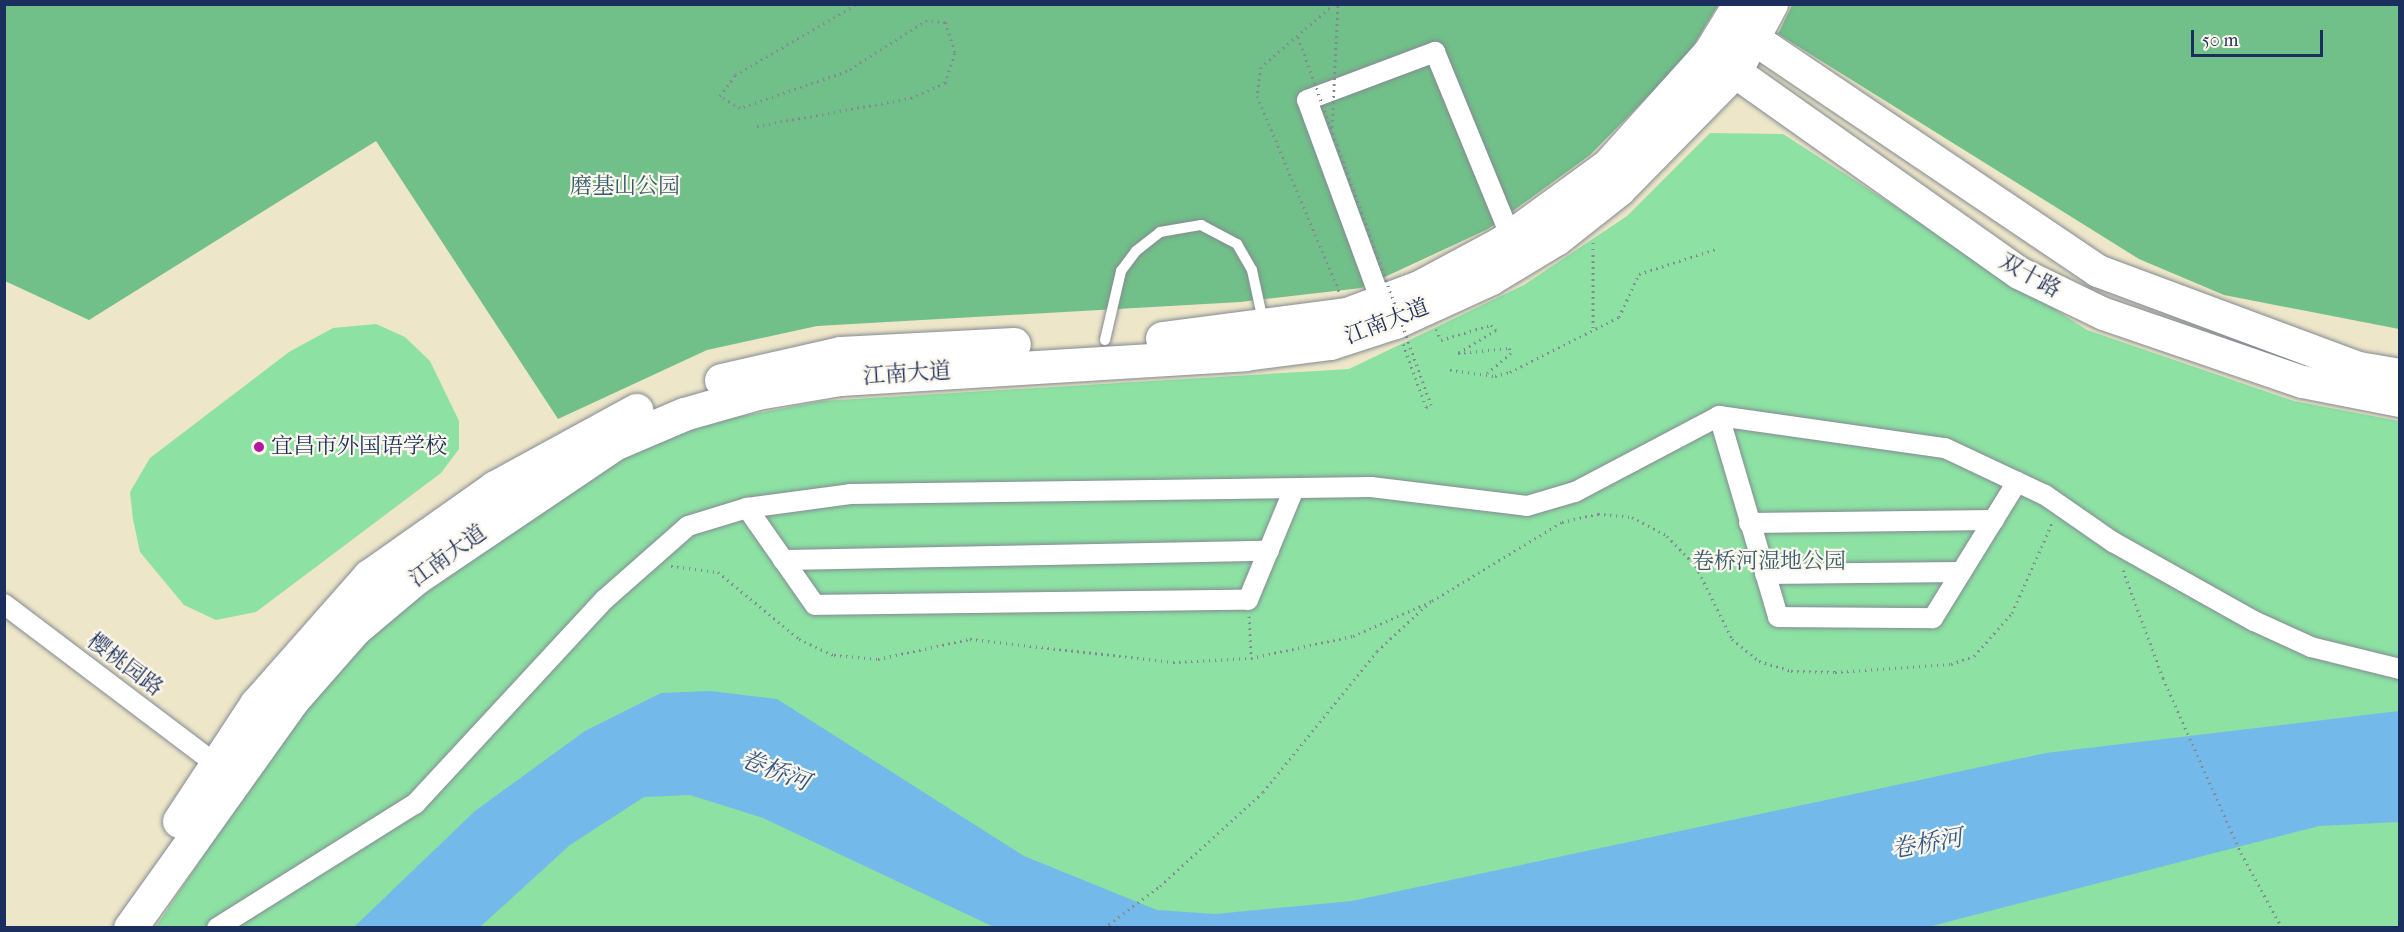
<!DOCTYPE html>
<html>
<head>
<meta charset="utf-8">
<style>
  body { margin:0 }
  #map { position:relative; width:2404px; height:932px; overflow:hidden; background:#ede6c8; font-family:"IM FELL French Canon","Noto Serif SC",serif }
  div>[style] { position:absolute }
  .green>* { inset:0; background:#8ce1a3 }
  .forest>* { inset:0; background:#71bf89 }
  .water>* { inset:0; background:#73baeb }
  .path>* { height:3px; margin-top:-1.5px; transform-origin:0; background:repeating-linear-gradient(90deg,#848a93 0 1.5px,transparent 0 6px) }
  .roads { filter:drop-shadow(0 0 2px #848a93) drop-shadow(0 0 2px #848a93) }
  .lane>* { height:10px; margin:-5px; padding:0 5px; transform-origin:5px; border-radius:5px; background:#fff }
  .street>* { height:20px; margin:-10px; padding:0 10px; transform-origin:10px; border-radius:10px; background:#fff }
  .primary>* { height:32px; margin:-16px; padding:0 16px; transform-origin:16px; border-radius:16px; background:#fff }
  .highway>* { height:33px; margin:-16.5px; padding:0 16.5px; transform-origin:16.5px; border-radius:16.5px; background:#fff }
  .path-bridge>* { height:3px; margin-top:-1.5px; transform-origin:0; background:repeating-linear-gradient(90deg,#848a93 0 1.5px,transparent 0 6px) }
  .dots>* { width:16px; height:16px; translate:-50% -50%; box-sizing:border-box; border:3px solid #fbf7ec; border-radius:50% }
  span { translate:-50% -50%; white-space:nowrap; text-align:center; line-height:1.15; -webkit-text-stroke:4.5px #fbf7ec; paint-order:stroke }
  .park-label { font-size:22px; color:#375c6f }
  .street-label { font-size:22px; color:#1b2f5e }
  .poi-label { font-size:22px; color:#1b2f5e }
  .left { translate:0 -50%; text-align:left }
  .water-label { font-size:24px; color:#355988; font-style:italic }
  .frame { position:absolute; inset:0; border:6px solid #1b2f5e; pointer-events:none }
  .scale { position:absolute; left:2191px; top:30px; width:132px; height:27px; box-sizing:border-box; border:3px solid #1b2f5e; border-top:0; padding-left:8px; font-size:18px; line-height:21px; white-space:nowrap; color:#1b2f5e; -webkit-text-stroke:4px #fbf7ec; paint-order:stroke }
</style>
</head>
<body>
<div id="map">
  <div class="green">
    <div style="clip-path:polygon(1710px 133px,1783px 134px,2087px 330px,2294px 401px,2399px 421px,2399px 927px,155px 928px,305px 704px,393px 616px,604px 467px,694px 425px,822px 401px,1349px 369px,1524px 285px,1627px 216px)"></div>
    <div style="clip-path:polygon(376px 324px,405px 337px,430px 361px,459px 421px,459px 449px,441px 473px,256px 612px,216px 620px,184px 605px,140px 552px,133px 519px,130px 492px,150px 458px,289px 352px,333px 328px)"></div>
  </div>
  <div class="forest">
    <div style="clip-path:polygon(5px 5px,1718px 5px,1686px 58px,1590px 155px,1488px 229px,1361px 288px,1240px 302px,817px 326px,707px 350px,558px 419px,376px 141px,89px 320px,5px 281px)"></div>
    <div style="clip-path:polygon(1792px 5px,2399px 5px,2399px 329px,2224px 295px,2139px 259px,1778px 34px)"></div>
  </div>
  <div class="water">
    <div style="clip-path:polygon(711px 691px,777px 699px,1024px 856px,1157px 910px,1215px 914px,1352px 901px,2046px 753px,2399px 711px,2399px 822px,2319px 826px,1928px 927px,996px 928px,763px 818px,690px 795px,644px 797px,570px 845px,480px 927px,354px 927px,475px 811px,585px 731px,661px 693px)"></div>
  </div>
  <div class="path">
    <div style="left:1334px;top:4px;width:96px;rotate:139.2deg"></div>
    <div style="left:1261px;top:67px;width:29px;rotate:98deg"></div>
    <div style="left:1257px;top:96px;width:212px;rotate:67.2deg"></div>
    <div style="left:757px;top:126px;width:157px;rotate:-10.3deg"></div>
    <div style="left:911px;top:98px;width:37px;rotate:-24deg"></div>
    <div style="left:945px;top:83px;width:33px;rotate:-72deg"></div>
    <div style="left:955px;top:52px;width:32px;rotate:-108deg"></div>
    <div style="left:945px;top:22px;width:18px;rotate:-174deg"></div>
    <div style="left:927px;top:20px;width:95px;rotate:147.5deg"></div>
    <div style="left:847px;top:71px;width:113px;rotate:160.9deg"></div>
    <div style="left:740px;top:108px;width:23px;rotate:-149deg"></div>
    <div style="left:720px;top:96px;width:26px;rotate:-54deg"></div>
    <div style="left:735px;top:75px;width:141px;rotate:-30.2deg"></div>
    <div style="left:1593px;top:328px;width:87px;rotate:-90deg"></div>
    <div style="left:1436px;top:329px;width:12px;rotate:66deg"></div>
    <div style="left:1441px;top:340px;width:52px;rotate:-16.7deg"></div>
    <div style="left:1491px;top:325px;width:7px;rotate:45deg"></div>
    <div style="left:1496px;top:330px;width:44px;rotate:148.8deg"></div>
    <div style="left:1458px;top:353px;width:51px;rotate:-5.6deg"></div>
    <div style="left:1509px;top:348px;width:5px;rotate:68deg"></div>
    <div style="left:1511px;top:353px;width:31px;rotate:140deg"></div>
    <div style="left:1403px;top:344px;width:67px;rotate:69.9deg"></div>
    <div style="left:1426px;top:407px;width:5px;rotate:-22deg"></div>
    <div style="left:1450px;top:370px;width:45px;rotate:7.6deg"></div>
    <div style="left:1495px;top:376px;width:16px;rotate:-15deg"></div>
    <div style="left:1510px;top:372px;width:122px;rotate:-26.8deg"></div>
    <div style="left:1619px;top:317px;width:47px;rotate:-65.1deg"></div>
    <div style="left:1639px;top:274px;width:81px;rotate:-18deg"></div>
    <div style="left:671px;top:566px;width:47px;rotate:7.3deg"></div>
    <div style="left:718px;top:572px;width:105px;rotate:39.6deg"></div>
    <div style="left:799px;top:639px;width:38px;rotate:25deg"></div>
    <div style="left:834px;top:655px;width:44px;rotate:5.2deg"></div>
    <div style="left:878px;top:659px;width:94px;rotate:-12.3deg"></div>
    <div style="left:970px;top:639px;width:204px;rotate:6.5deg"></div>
    <div style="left:1173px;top:662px;width:78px;rotate:-2.9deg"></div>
    <div style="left:1251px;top:658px;width:104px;rotate:-12.2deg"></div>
    <div style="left:1353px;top:636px;width:86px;rotate:-23.9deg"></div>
    <div style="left:1432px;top:601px;width:152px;rotate:-31.3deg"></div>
    <div style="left:1562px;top:522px;width:37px;rotate:-13deg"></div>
    <div style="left:1598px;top:514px;width:34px;rotate:5deg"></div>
    <div style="left:1632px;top:517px;width:40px;rotate:28deg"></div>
    <div style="left:1667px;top:536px;width:42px;rotate:46deg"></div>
    <div style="left:1696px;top:566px;width:81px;rotate:63.7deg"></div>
    <div style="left:1732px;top:639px;width:35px;rotate:39deg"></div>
    <div style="left:1759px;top:661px;width:34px;rotate:17deg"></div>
    <div style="left:1791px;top:671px;width:44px;rotate:1.3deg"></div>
    <div style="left:1835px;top:672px;width:116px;rotate:-3.9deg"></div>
    <div style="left:1951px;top:664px;width:24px;rotate:-19deg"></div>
    <div style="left:1974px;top:656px;width:57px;rotate:-48.5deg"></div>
    <div style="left:2012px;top:613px;width:101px;rotate:-66deg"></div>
    <div style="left:2123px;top:570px;width:115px;rotate:69.7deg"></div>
    <div style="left:2163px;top:678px;width:192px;rotate:66deg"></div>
    <div style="left:2241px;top:853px;width:85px;rotate:61.3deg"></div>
    <div style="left:1249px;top:616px;width:42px;rotate:87.3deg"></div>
    <div style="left:1104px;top:928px;width:70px;rotate:-36.9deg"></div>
    <div style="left:1160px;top:886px;width:139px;rotate:-42.4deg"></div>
    <div style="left:1263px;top:792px;width:181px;rotate:-51deg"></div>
    <div style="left:1377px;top:651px;width:69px;rotate:-42.7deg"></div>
  </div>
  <div class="roads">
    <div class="lane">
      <div style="left:1105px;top:340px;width:71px;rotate:-76.9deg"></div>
      <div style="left:1121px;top:271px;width:25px;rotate:-53deg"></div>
      <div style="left:1136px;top:251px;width:31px;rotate:-38deg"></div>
      <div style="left:1160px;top:232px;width:42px;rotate:-9.7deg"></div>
      <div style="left:1201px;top:225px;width:41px;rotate:27.8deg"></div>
      <div style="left:1237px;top:244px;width:30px;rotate:60deg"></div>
      <div style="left:1252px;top:270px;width:52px;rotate:77.8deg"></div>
    </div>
    <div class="street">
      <div style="left:1381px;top:301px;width:214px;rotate:-110.2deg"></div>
      <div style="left:1307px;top:100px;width:137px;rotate:-20.6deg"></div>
      <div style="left:1435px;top:52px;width:200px;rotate:67.7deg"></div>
      <div style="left:1719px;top:416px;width:209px;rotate:73.6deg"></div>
      <div style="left:1778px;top:617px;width:155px;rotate:0.4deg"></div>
      <div style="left:1933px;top:618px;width:160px;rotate:-58.3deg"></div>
      <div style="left:747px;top:508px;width:118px;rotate:55deg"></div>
      <div style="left:815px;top:605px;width:433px;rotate:-0.7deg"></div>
      <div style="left:1248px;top:600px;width:120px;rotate:-67.5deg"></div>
      <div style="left:1749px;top:523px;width:245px;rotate:-0.7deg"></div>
      <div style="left:783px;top:560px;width:486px;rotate:-1.1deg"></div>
      <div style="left:1765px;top:574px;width:196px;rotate:-0.6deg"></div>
      <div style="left:4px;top:604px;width:267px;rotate:37.1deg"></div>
      <div style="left:217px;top:928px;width:234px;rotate:-32.1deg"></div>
      <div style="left:415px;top:804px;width:278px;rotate:-47.2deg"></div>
      <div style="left:604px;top:600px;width:112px;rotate:-41.4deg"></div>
      <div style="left:688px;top:526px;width:62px;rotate:-17deg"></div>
      <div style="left:747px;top:508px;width:104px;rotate:-7.7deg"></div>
      <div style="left:850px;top:494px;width:521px;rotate:-0.77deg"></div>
      <div style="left:1371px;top:487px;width:157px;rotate:6.9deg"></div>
      <div style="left:1527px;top:506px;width:50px;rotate:-16.3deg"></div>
      <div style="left:1575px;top:492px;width:163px;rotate:-27.8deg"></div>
      <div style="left:1719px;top:416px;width:228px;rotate:8.1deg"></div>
      <div style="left:1945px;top:448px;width:110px;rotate:25.2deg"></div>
      <div style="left:2045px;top:495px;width:83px;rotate:34.7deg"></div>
      <div style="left:2113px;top:542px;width:162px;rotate:29.3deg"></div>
      <div style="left:2254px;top:621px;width:63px;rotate:24.5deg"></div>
      <div style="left:2311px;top:647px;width:92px;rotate:13.9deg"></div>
    </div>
    <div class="primary">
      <div style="left:1732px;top:24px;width:442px;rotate:34deg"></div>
      <div style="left:2098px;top:271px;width:278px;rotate:20.4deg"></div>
      <div style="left:2359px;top:368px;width:42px;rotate:9.7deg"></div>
      <div style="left:1714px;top:57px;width:374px;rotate:35.3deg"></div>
      <div style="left:2019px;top:273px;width:94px;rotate:25.8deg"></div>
      <div style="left:2104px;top:314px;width:210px;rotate:18.9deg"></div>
      <div style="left:2303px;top:382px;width:99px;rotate:11.1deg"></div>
    </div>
    <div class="highway">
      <div style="left:1162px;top:338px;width:187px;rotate:-7.4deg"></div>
      <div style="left:1347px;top:314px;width:77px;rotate:-20.6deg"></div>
      <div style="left:1419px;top:287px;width:93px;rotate:-28.2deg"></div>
      <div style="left:1501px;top:243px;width:132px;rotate:-36.1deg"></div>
      <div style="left:1608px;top:165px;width:151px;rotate:-48deg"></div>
      <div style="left:1709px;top:53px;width:57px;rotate:-58.5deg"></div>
      <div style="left:721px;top:380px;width:122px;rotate:-12.8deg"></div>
      <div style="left:840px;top:353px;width:174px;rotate:-3deg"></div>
      <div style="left:179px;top:821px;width:140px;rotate:-56.7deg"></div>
      <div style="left:256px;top:704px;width:171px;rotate:-48.6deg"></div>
      <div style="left:369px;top:576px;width:154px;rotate:-35.2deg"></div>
      <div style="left:495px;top:487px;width:161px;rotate:-28.6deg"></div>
      <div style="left:130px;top:928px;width:277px;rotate:-54.5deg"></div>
      <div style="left:291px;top:702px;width:96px;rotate:-48.8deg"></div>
      <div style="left:354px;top:630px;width:82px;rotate:-40.1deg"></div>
      <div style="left:417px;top:577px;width:240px;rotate:-34deg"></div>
      <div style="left:616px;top:443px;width:74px;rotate:-23.1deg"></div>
      <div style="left:684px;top:414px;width:76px;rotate:-16deg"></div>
      <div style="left:757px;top:393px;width:84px;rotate:-9.6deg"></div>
      <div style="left:840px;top:379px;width:406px;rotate:-3.5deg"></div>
      <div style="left:1245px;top:354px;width:86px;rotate:-7.4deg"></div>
      <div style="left:1330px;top:343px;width:68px;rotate:-17.9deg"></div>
      <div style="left:1395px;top:322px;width:106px;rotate:-24.6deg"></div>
      <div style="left:1491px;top:278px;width:77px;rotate:-31.2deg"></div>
      <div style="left:1557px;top:238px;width:78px;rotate:-38.2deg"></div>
      <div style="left:1618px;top:190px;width:167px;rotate:-45.5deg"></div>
      <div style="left:1735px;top:71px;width:76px;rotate:-61.8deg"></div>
    </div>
  </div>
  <div class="path-bridge">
    <div style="left:1298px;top:37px;width:391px;rotate:70.1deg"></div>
    <div style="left:1332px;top:127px;width:123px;rotate:-87.2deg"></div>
  </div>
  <div class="dots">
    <div style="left:259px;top:447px;background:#b5179e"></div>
  </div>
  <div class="park-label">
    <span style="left:625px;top:187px">磨基山公园</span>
    <span style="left:1769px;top:562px">卷桥河湿地公园</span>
  </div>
  <div class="street-label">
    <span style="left:2030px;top:276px;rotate:29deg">双十路</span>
    <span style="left:1387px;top:322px;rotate:-21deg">江南大道</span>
    <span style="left:907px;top:374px;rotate:-4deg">江南大道</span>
    <span style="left:448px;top:556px;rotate:-36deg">江南大道</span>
    <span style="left:125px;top:665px;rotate:37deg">樱桃园路</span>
  </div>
  <div class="poi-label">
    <span class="left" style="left:271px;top:447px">宜昌市外国语学校</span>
  </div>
  <div class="water-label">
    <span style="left:775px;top:771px;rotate:21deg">卷桥河</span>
    <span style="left:1927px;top:844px;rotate:-10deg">卷桥河</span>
  </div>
  <div class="frame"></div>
  <div class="scale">50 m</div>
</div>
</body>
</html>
